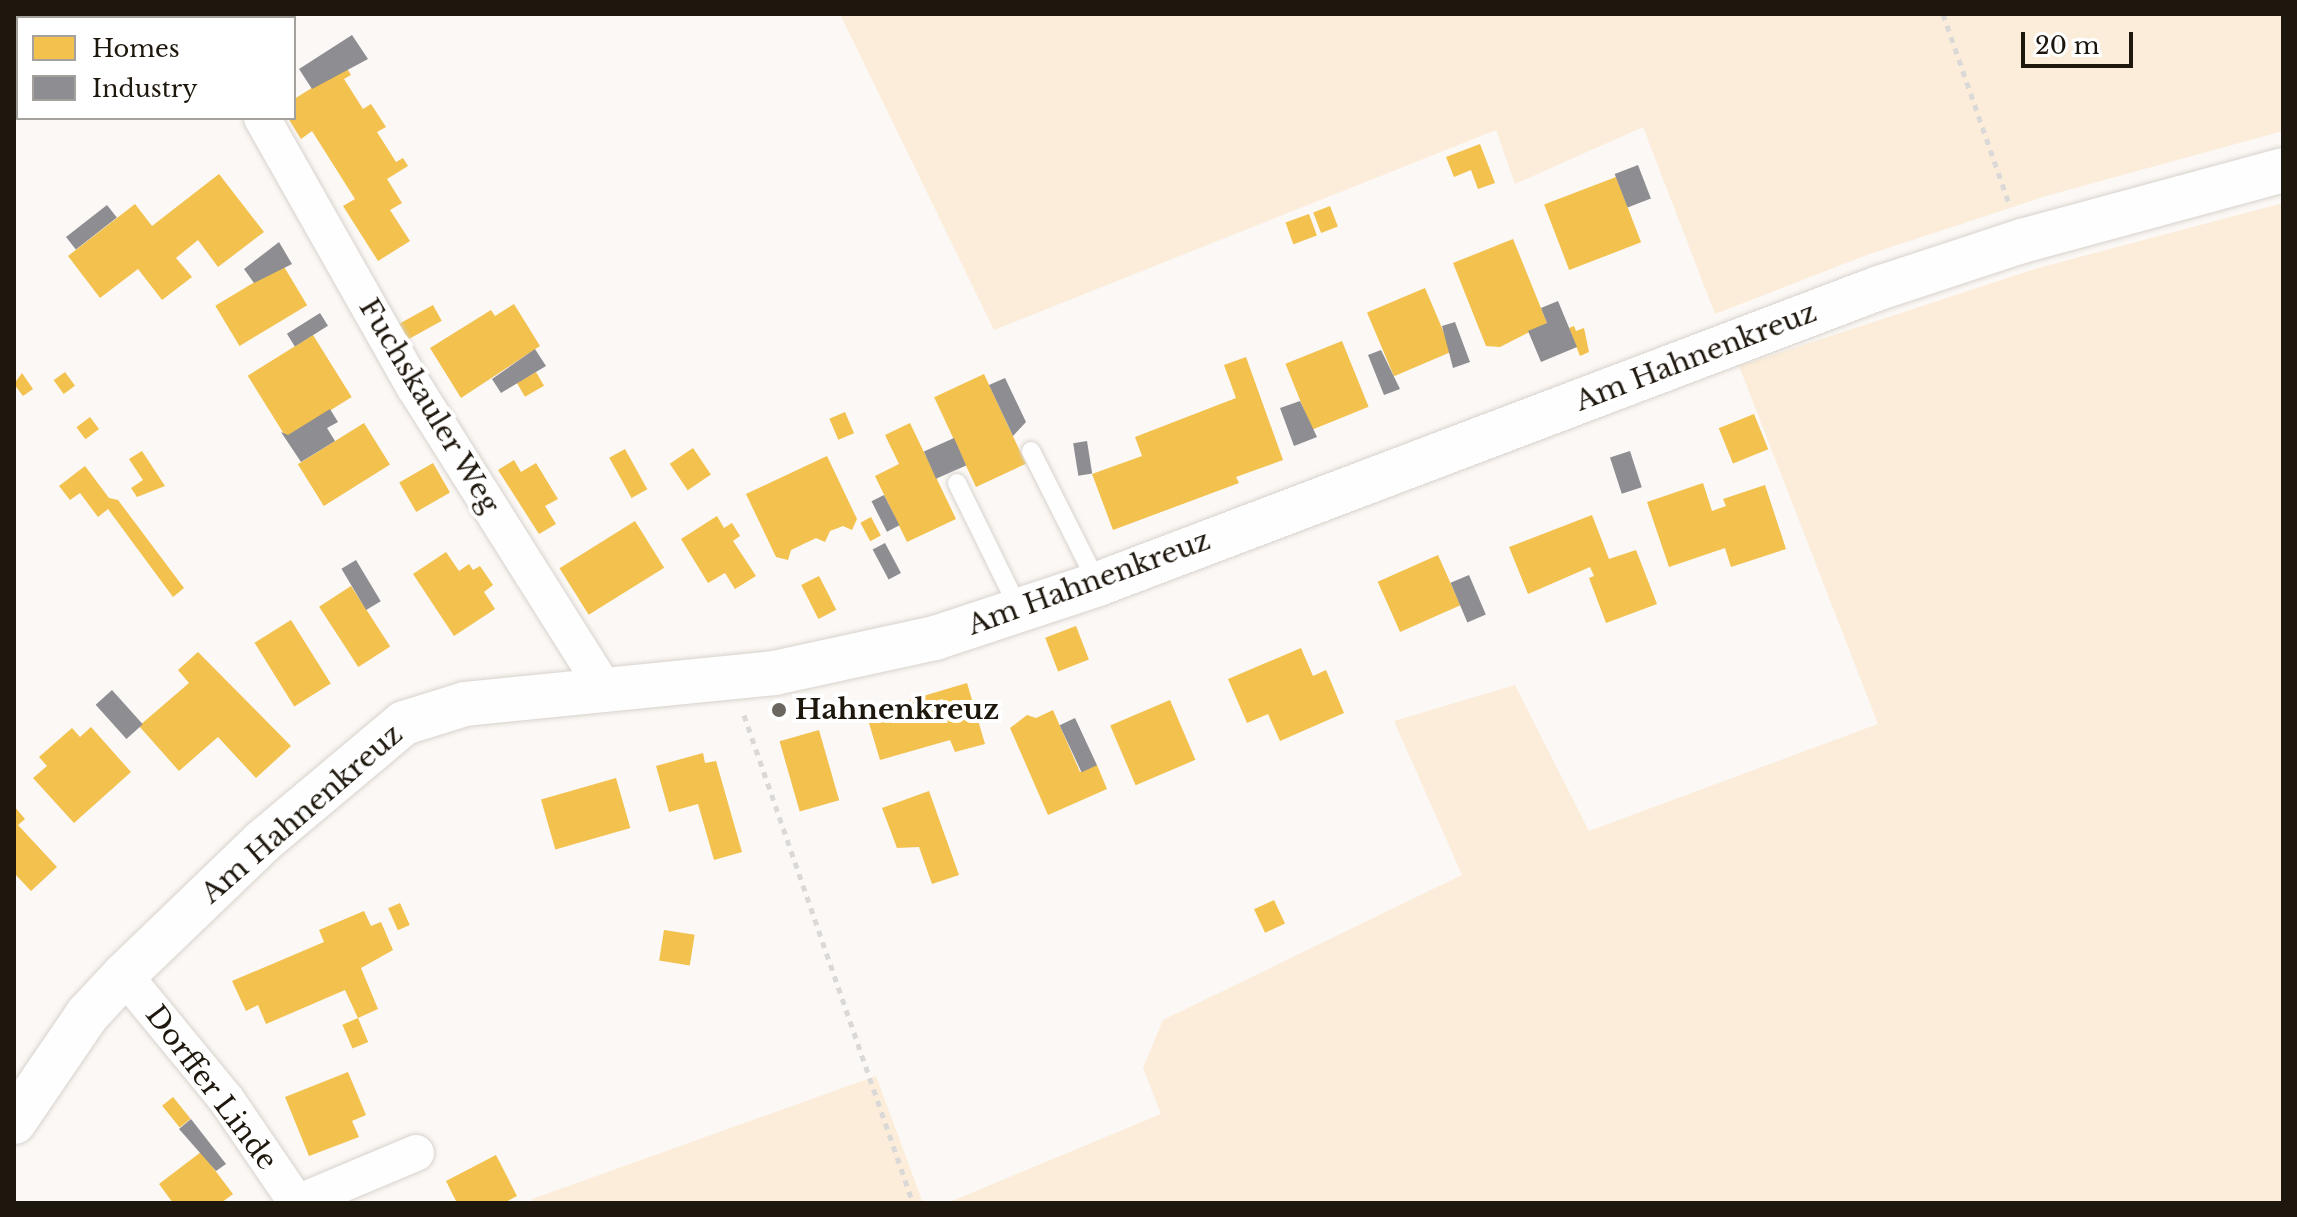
<!DOCTYPE html>
<html>
<head>
<meta charset="utf-8">
<style>
  body { margin:0 }
  #map { position:relative; width:2297px; height:1217px; overflow:hidden; background:#fbf8f5; font-family:"Libre Baskerville",serif }
  div>[style] { position:absolute }
  .green>* { inset:0; background:#fcedda }
  .homes>* { inset:0; background:#f2c14e; transform-origin:0 0 }
  .industry>* { inset:0; background:#8d8d92; transform-origin:0 0 }
  .path>* { height:5px; margin-top:-2.5px; transform-origin:0; background:repeating-linear-gradient(90deg,#dbd9d8 0 6px,transparent 0 12px) }
  .roads { filter:drop-shadow(0 0 2px #d8d2cc) drop-shadow(0 0 2px #d8d2cc) }
  .lane>* { height:18px; margin:-9px; padding:0 9px; transform-origin:9px; border-radius:9px; background:#fefefe }
  .street>* { height:36px; margin:-18px; padding:0 18px; transform-origin:18px; border-radius:18px; background:#fefefe }
  .secondary>* { height:44px; margin:-22px; padding:0 22px; transform-origin:22px; border-radius:22px; background:#fefefe }
  .dots>* { width:22px; height:22px; translate:-50% -50%; box-sizing:border-box; border:4px solid #fff; border-radius:50% }
  span { translate:-50% -50%; white-space:nowrap; text-align:center; line-height:1.15; -webkit-text-stroke:8px #fff; paint-order:stroke }
  .street-label { font-size:28px; color:#1e170d }
  .poi-label { font-size:28px; color:#1e170d; font-weight:700 }
  .left { translate:0 -50%; text-align:left }
  .frame { position:absolute; inset:0; border:16px solid #1e170d; pointer-events:none }
  .legend { position:absolute; left:16px; top:16px; width:280px; height:104px; box-sizing:border-box; background:#fff; border:2px solid #a5a29e; margin:0; padding:10px 14px; list-style:none; font-size:24px; color:#1e170d }
  .legend li { display:flex; align-items:center; gap:16px; height:40px }
  .legend b { width:40px; border:2px solid #a5a29e }
  .scale { position:absolute; left:2021px; top:32px; width:112px; height:36px; box-sizing:border-box; border:4px solid #1e170d; border-top:0; padding-left:10px; font-size:24px; line-height:28px; white-space:nowrap; color:#1e170d; -webkit-text-stroke:6px #fff; paint-order:stroke }
</style>
</head>
<body>
<div id="map">
  <div class="green">
    <div style="clip-path:polygon(840px 14px,2283px 14px,2283px 131px,2046px 196px,1867px 255px,1715px 314px,1643px 127px,1515px 184px,1496px 130px,994px 330px)"></div>
    <div style="clip-path:polygon(2283px 203px,2283px 1203px,947px 1203px,1161px 1114px,1143px 1068px,1163px 1020px,1462px 875px,1394px 721px,1515px 685px,1589px 831px,1878px 724px,1739px 366px,2038px 268px)"></div>
    <div style="clip-path:polygon(876px 1076px,923px 1203px,534px 1203px,532px 1199px)"></div>
  </div>
  <div class="homes">
    <div style="clip-path:polygon(346px 67px,351px 75px,344px 79px,363px 109px,371px 104px,386px 127px,377px 132px,396px 162px,403px 158px,408px 166px,387px 179px,402px 203px,390px 210px,410px 241px,378px 261px,343px 206px,355px 199px,312px 131px,301px 139px,288px 118px,294px 118px,294px 99px)"></div>
    <div style="clip-path:polygon(1480px 144px,1495px 183px,1478px 189px,1471px 170px,1454px 177px,1446px 157px)"></div>
    <div style="clip-path:polygon(219px 174px,264px 232px,218px 267px,198px 240px,176px 258px,192px 277px,162px 300px,138px 269px,100px 298px,68px 256px,135px 204px,152px 226px)"></div>
    <div style="left:1616px;top:177px;width:70px;height:77px;rotate:69deg"></div>
    <div style="left:1330px;top:206px;width:22px;height:18px;rotate:69deg"></div>
    <div style="left:1309px;top:214px;width:23px;height:25px;rotate:70deg"></div>
    <div style="clip-path:polygon(1513px 239px,1547px 323px,1500px 347px,1486px 346px,1453px 263px)"></div>
    <div style="left:283px;top:265px;width:47px;height:79px;rotate:59deg"></div>
    <div style="left:1425px;top:288px;width:69px;height:63px;rotate:67deg"></div>
    <div style="clip-path:polygon(514px 304px,540px 346px,461px 398px,430px 348px,491px 310px,495px 316px)"></div>
    <div style="left:433px;top:305px;width:18px;height:39px;rotate:61deg"></div>
    <div style="clip-path:polygon(1574px 326px,1576px 331px,1584px 328px,1589px 352px,1580px 356px,1569px 328px)"></div>
    <div style="left:313px;top:335px;width:73px;height:77px;rotate:58deg"></div>
    <div style="left:1342px;top:341px;width:71px;height:61px;rotate:68deg"></div>
    <div style="clip-path:polygon(1246px 357px,1283px 460px,1236px 477px,1239px 483px,1113px 530px,1092px 474px,1142px 456px,1135px 437px,1236px 398px,1224px 365px)"></div>
    <div style="left:65px;top:372px;width:17px;height:14px;rotate:54deg"></div>
    <div style="left:536px;top:372px;width:16px;height:22px;rotate:60deg"></div>
    <div style="clip-path:polygon(22px 373px,33px 389px,23px 396px,14px 384px)"></div>
    <div style="left:984px;top:374px;width:99px;height:55px;rotate:65deg"></div>
    <div style="left:845px;top:412px;width:23px;height:17px;rotate:67deg"></div>
    <div style="left:1754px;top:414px;width:38px;height:38px;rotate:68deg"></div>
    <div style="left:90px;top:417px;width:15px;height:17px;rotate:53deg"></div>
    <div style="left:364px;top:423px;width:49px;height:78px;rotate:58deg"></div>
    <div style="clip-path:polygon(910px 423px,956px 519px,907px 542px,875px 476px,899px 464px,885px 435px)"></div>
    <div style="left:693px;top:448px;width:32px;height:28px;rotate:56deg"></div>
    <div style="left:625px;top:449px;width:46px;height:18px;rotate:61deg"></div>
    <div style="clip-path:polygon(142px 451px,165px 486px,137px 497px,131px 488px,143px 480px,129px 459px)"></div>
    <div style="clip-path:polygon(827px 456px,857px 519px,852px 530px,843px 526px,830px 531px,825px 542px,816px 538px,791px 550px,788px 560px,776px 557px,746px 494px)"></div>
    <div style="clip-path:polygon(514px 460px,521px 472px,536px 463px,558px 499px,545px 506px,556px 524px,539px 534px,498px 470px)"></div>
    <div style="left:433px;top:463px;width:34px;height:39px;rotate:60deg"></div>
    <div style="clip-path:polygon(85px 466px,109px 498px,118px 500px,184px 588px,173px 597px,108px 509px,98px 517px,80px 493px,70px 500px,59px 486px)"></div>
    <div style="clip-path:polygon(1703px 483px,1712px 511px,1726px 506px,1723px 499px,1765px 485px,1786px 549px,1731px 567px,1725px 548px,1669px 567px,1647px 502px)"></div>
    <div style="clip-path:polygon(1592px 515px,1609px 559px,1636px 550px,1657px 604px,1606px 623px,1589px 578px,1594px 576px,1590px 567px,1528px 594px,1509px 547px)"></div>
    <div style="clip-path:polygon(717px 516px,724px 528px,732px 523px,740px 536px,733px 541px,756px 576px,735px 589px,725px 573px,708px 583px,681px 539px)"></div>
    <div style="left:871px;top:517px;width:21px;height:12px;rotate:62deg"></div>
    <div style="left:635px;top:521px;width:55px;height:89px;rotate:58deg"></div>
    <div style="clip-path:polygon(446px 552px,459px 571px,469px 564px,473px 570px,480px 566px,493px 585px,484px 592px,495px 609px,454px 636px,413px 574px)"></div>
    <div style="left:1438px;top:555px;width:55px;height:66px;rotate:66deg"></div>
    <div style="left:819px;top:576px;width:38px;height:20px;rotate:63deg"></div>
    <div style="left:351px;top:586px;width:72px;height:38px;rotate:57deg"></div>
    <div style="left:291px;top:620px;width:75px;height:43px;rotate:58deg"></div>
    <div style="left:1076px;top:626px;width:36px;height:33px;rotate:69deg"></div>
    <div style="clip-path:polygon(1301px 648px,1313px 676px,1326px 670px,1344px 713px,1280px 741px,1268px 714px,1247px 723px,1228px 679px)"></div>
    <div style="clip-path:polygon(198px 652px,291px 746px,256px 778px,218px 737px,179px 771px,139px 726px,189px 683px,178px 670px)"></div>
    <div style="clip-path:polygon(967px 683px,985px 744px,955px 752px,950px 740px,880px 760px,866px 713px)"></div>
    <div style="left:1170px;top:700px;width:65px;height:65px;rotate:67deg"></div>
    <div style="clip-path:polygon(1053px 710px,1080px 772px,1097px 765px,1107px 789px,1048px 815px,1010px 728px,1027px 715px,1036px 718px)"></div>
    <div style="clip-path:polygon(91px 727px,131px 772px,74px 823px,33px 778px,47px 766px,39px 757px,72px 728px,80px 737px)"></div>
    <div style="left:819px;top:730px;width:73px;height:41px;rotate:74deg"></div>
    <div style="clip-path:polygon(703px 753px,705px 763px,716px 761px,742px 852px,714px 860px,698px 804px,669px 812px,656px 766px)"></div>
    <div style="left:616px;top:778px;width:52px;height:78px;rotate:74deg"></div>
    <div style="clip-path:polygon(929px 791px,959px 875px,932px 884px,919px 847px,897px 848px,882px 808px)"></div>
    <div style="clip-path:polygon(14px 806px,25px 819px,18px 825px,57px 867px,31px 891px,14px 873px)"></div>
    <div style="left:1274px;top:900px;width:26px;height:22px;rotate:65deg"></div>
    <div style="left:400px;top:903px;width:24px;height:13px;rotate:66deg"></div>
    <div style="clip-path:polygon(364px 911px,371px 926px,381px 922px,393px 950px,361px 968px,378px 1009px,358px 1018px,345px 990px,266px 1024px,258px 1005px,246px 1011px,232px 981px,324px 942px,319px 930px)"></div>
    <div style="left:664px;top:930px;width:31px;height:31px;rotate:9deg"></div>
    <div style="left:358px;top:1018px;width:26px;height:17px;rotate:67deg"></div>
    <div style="clip-path:polygon(348px 1072px,366px 1115px,352px 1121px,359px 1137px,309px 1156px,285px 1097px)"></div>
    <div style="left:173px;top:1097px;width:28px;height:14px;rotate:51deg"></div>
    <div style="clip-path:polygon(201px 1152px,233px 1194px,221px 1203px,173px 1203px,159px 1184px)"></div>
    <div style="clip-path:polygon(496px 1155px,517px 1196px,504px 1203px,457px 1203px,446px 1181px)"></div>
  </div>
  <div class="industry">
    <div style="clip-path:polygon(352px 35px,368px 59px,312px 89px,299px 69px)"></div>
    <div style="left:1638px;top:165px;width:36px;height:25px;rotate:69deg"></div>
    <div style="left:107px;top:205px;width:16px;height:52px;rotate:52deg"></div>
    <div style="clip-path:polygon(279px 242px,292px 264px,254px 283px,244px 269px)"></div>
    <div style="clip-path:polygon(1558px 301px,1577px 347px,1541px 362px,1528px 331px,1547px 323px,1541px 308px)"></div>
    <div style="left:320px;top:313px;width:15px;height:39px;rotate:58deg"></div>
    <div style="clip-path:polygon(1455px 322px,1470px 362px,1453px 368px,1442px 326px)"></div>
    <div style="clip-path:polygon(535px 349px,546px 366px,501px 393px,492px 379px)"></div>
    <div style="clip-path:polygon(1381px 350px,1400px 389px,1384px 395px,1368px 355px)"></div>
    <div style="clip-path:polygon(1005px 378px,1026px 422px,1013px 436px,989px 385px)"></div>
    <div style="clip-path:polygon(1300px 401px,1317px 437px,1294px 446px,1280px 408px)"></div>
    <div style="clip-path:polygon(330px 409px,338px 422px,327px 428px,335px 441px,301px 462px,281px 432px,288px 435px)"></div>
    <div style="left:954px;top:438px;width:30px;height:33px;rotate:66deg"></div>
    <div style="left:1087px;top:441px;width:33px;height:14px;rotate:81deg"></div>
    <div style="left:1630px;top:451px;width:38px;height:21px;rotate:72deg"></div>
    <div style="left:884px;top:495px;width:34px;height:14px;rotate:63deg"></div>
    <div style="left:885px;top:543px;width:34px;height:14px;rotate:62deg"></div>
    <div style="left:356px;top:560px;width:48px;height:17px;rotate:59deg"></div>
    <div style="left:1469px;top:575px;width:43px;height:20px;rotate:67deg"></div>
    <div style="left:112px;top:690px;width:46px;height:22px;rotate:48deg"></div>
    <div style="left:1075px;top:718px;width:52px;height:17px;rotate:65deg"></div>
    <div style="clip-path:polygon(191px 1119px,226px 1164px,216px 1171px,179px 1129px)"></div>
  </div>
  <div class="path">
    <div style="left:1943px;top:14px;width:203px;rotate:70.8deg"></div>
    <div style="left:744px;top:715px;width:516px;rotate:70.9deg"></div>
  </div>
  <div class="roads">
    <div class="lane">
      <div style="left:1031px;top:451px;width:149px;rotate:63.3deg"></div>
      <div style="left:957px;top:483px;width:140px;rotate:63.8deg"></div>
    </div>
    <div class="street">
      <div style="left:211px;top:14px;width:4px;rotate:63deg"></div>
      <div style="left:262px;top:118px;width:310px;rotate:60.5deg"></div>
      <div style="left:415px;top:388px;width:357px;rotate:57.8deg"></div>
      <div style="left:124px;top:975px;width:161px;rotate:50.6deg"></div>
      <div style="left:226px;top:1099px;width:126px;rotate:55.7deg"></div>
      <div style="left:297px;top:1203px;width:129px;rotate:-22.8deg"></div>
    </div>
    <div class="secondary">
      <div style="left:14px;top:1122px;width:130px;rotate:-55.7deg"></div>
      <div style="left:87px;top:1015px;width:54px;rotate:-47.2deg"></div>
      <div style="left:124px;top:975px;width:192px;rotate:-43.9deg"></div>
      <div style="left:262px;top:842px;width:185px;rotate:-40deg"></div>
      <div style="left:404px;top:723px;width:64px;rotate:-17.3deg"></div>
      <div style="left:465px;top:704px;width:311px;rotate:-5.7deg"></div>
      <div style="left:774px;top:673px;width:165px;rotate:-12.3deg"></div>
      <div style="left:935px;top:638px;width:172px;rotate:-18.3deg"></div>
      <div style="left:1098px;top:584px;width:835px;rotate:-20.76deg"></div>
      <div style="left:1879px;top:288px;width:151px;rotate:-18.2deg"></div>
      <div style="left:2022px;top:241px;width:270px;rotate:-15.2deg"></div>
    </div>
  </div>
  <div class="dots">
    <div style="left:779px;top:710px;background:#6b665e"></div>
  </div>
  <div class="street-label">
    <span style="left:1696px;top:357px;rotate:-21deg">Am Hahnenkreuz</span>
    <span style="left:429px;top:406px;rotate:59deg">Fuchskauler Weg</span>
    <span style="left:1089px;top:583px;rotate:-20deg">Am Hahnenkreuz</span>
    <span style="left:302px;top:814px;rotate:-41deg">Am Hahnenkreuz</span>
    <span style="left:211px;top:1088px;rotate:53deg">Dorffer Linde</span>
  </div>
  <div class="poi-label">
    <span class="left" style="left:795px;top:710px">Hahnenkreuz</span>
  </div>
  <div class="frame"></div>
  <ul class="legend">
  <li><b style="height:22px;background:#f2c14e"></b>Homes</li>
  <li><b style="height:22px;background:#8d8d92"></b>Industry</li>
  </ul>
  <div class="scale">20 m</div>
</div>
</body>
</html>
